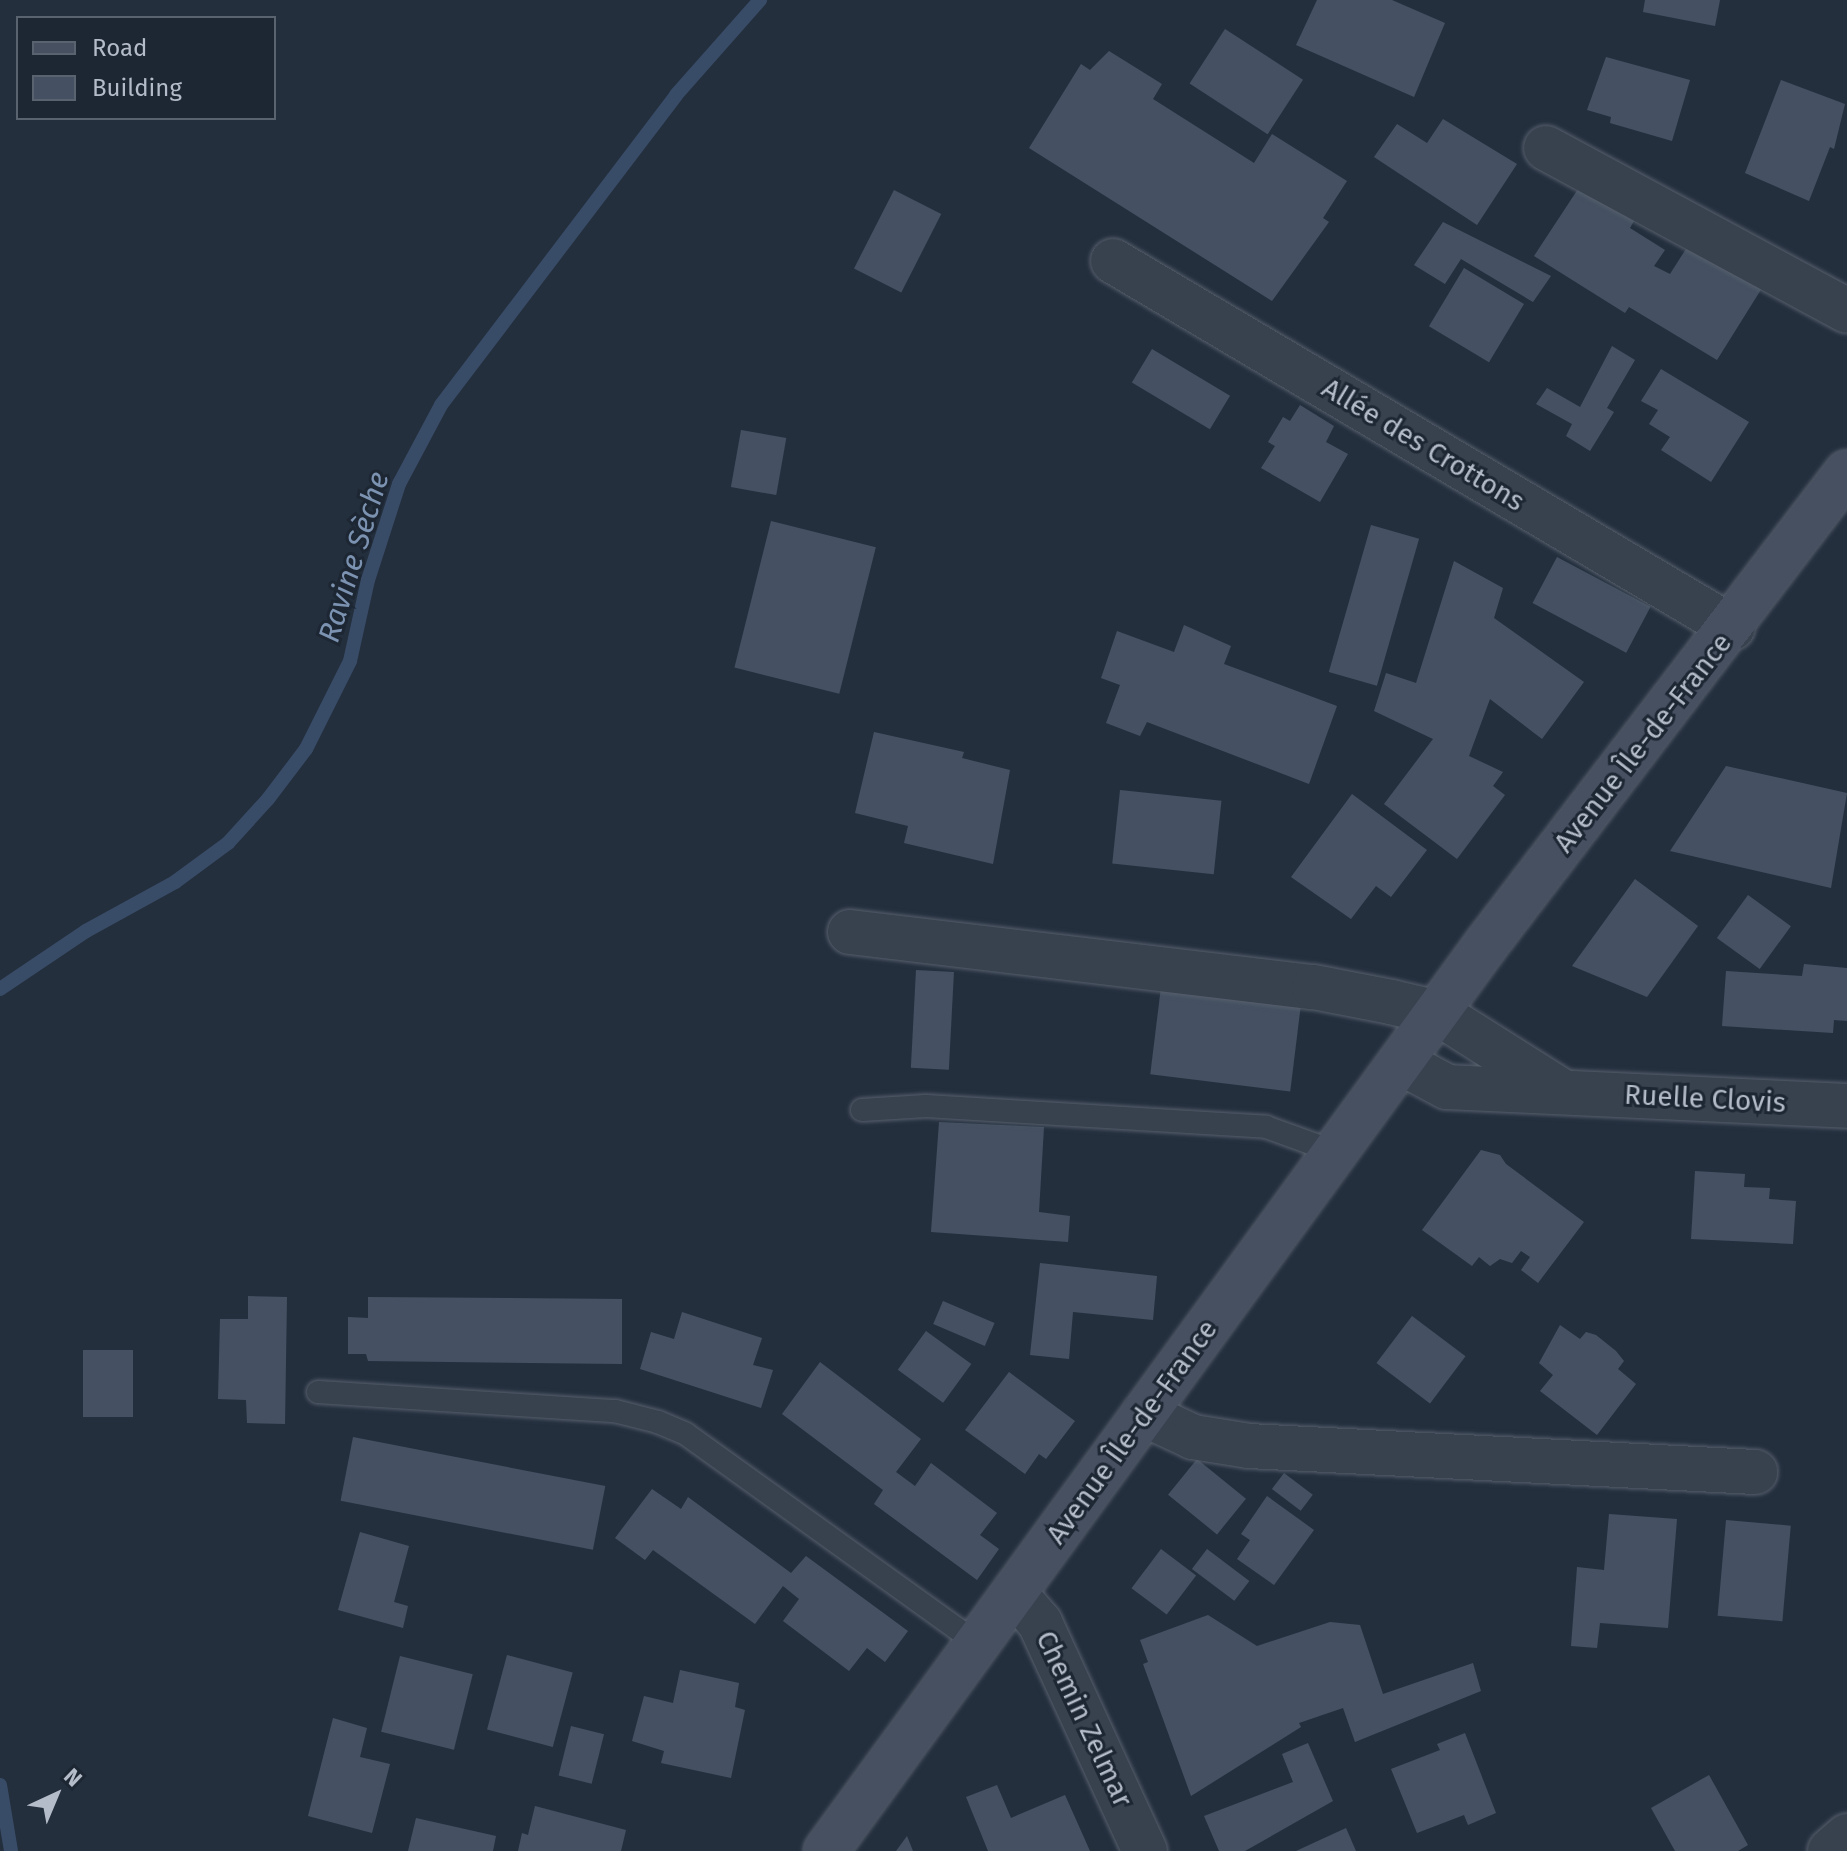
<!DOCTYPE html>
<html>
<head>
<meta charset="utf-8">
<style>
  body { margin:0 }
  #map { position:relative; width:1847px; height:1851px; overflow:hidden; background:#242f3e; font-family:"Fira Sans",sans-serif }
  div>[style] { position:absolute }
  .stream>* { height:14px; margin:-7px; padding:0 7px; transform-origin:7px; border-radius:7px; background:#394c67 }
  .building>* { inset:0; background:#455162; transform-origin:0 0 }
  .roads { filter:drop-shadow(0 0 2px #565f6c) drop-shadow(0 0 2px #565f6c) }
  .lane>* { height:22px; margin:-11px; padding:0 11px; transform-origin:11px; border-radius:11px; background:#38414e }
  .street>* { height:44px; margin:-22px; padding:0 22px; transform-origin:22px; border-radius:22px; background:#38414e }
  .secondary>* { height:44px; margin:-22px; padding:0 22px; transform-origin:22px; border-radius:22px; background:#465061 }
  span { translate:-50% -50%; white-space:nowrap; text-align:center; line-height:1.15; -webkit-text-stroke:6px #1d2633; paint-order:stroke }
  .street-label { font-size:28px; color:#b4bcc9 }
  .water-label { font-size:30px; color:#7c92b1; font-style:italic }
  .legend { position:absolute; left:16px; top:16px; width:260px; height:104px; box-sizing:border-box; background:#1d2633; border:2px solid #59626f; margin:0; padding:10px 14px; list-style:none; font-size:24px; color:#b4bcc9 }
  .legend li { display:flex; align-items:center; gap:16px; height:40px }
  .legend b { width:40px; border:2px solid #59626f }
  .north { position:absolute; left:16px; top:1755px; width:80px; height:80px; -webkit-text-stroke:6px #1d2633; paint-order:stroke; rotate:44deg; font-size:22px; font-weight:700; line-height:32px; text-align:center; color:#b4bcc9 }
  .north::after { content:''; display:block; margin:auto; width:28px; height:36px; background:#b4bcc9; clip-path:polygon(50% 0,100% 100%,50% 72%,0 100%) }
</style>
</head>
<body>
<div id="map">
  <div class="stream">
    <div style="left:0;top:989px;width:104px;rotate:-34deg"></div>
    <div style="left:86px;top:931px;width:102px;rotate:-28.8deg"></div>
    <div style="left:175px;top:882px;width:66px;rotate:-36.3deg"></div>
    <div style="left:228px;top:843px;width:59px;rotate:-47.7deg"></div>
    <div style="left:268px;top:799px;width:63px;rotate:-52.8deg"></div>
    <div style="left:306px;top:749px;width:98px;rotate:-63.4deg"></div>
    <div style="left:350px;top:661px;width:83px;rotate:-77.5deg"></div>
    <div style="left:368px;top:580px;width:101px;rotate:-72.1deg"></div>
    <div style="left:399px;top:484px;width:89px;rotate:-62deg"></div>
    <div style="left:441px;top:405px;width:389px;rotate:-52.8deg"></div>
    <div style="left:676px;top:95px;width:127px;rotate:-48.5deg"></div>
    <div style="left:0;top:1785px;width:67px;rotate:80.5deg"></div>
  </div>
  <div class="building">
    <div style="clip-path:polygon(1317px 0,1392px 0,1445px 23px,1414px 97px,1296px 45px)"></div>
    <div style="clip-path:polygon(1645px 0,1720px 0,1715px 26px,1643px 12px)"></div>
    <div style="left:1225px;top:29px;width:93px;height:65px;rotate:33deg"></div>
    <div style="clip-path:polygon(1109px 51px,1162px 84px,1153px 99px,1254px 163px,1272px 134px,1347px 181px,1323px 218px,1329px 222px,1272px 301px,1029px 148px,1081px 64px,1090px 70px)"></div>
    <div style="clip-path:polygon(1606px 57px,1690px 80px,1672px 141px,1610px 123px,1611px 117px,1587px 110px)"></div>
    <div style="clip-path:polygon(1781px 80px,1845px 104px,1834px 149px,1830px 147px,1809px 201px,1745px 173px)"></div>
    <div style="clip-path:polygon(1443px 119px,1517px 164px,1477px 225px,1374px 157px,1397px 124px,1427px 143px)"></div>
    <div style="clip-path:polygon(1580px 186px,1634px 221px,1630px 228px,1665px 250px,1654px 266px,1670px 274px,1691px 241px,1762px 288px,1717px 360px,1629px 307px,1625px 313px,1534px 256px)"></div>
    <div style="left:894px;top:190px;width:53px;height:88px;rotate:27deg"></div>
    <div style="clip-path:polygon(1443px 222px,1551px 276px,1533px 302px,1461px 259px,1445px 284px,1414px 265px)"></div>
    <div style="left:1464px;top:268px;width:70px;height:68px;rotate:31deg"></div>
    <div style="clip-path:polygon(1612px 346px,1635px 360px,1607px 408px,1614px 412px,1590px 451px,1566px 436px,1572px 424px,1536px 404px,1547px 388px,1580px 407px)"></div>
    <div style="left:1152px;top:349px;width:91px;height:39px;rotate:31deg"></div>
    <div style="clip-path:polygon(1661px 369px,1749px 422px,1711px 482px,1661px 450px,1670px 437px,1649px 424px,1658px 410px,1641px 401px)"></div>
    <div style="clip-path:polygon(1300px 405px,1334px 426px,1326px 442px,1348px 454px,1320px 502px,1261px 468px,1275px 446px,1268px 442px,1283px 417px,1290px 421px)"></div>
    <div style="left:741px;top:430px;width:46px;height:58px;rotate:10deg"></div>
    <div style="left:771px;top:521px;width:108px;height:151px;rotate:14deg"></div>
    <div style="left:1371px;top:525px;width:50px;height:153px;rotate:16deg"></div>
    <div style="left:1557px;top:557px;width:106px;height:52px;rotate:28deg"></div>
    <div style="clip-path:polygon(1454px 561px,1503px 588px,1494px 618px,1584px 682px,1542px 739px,1490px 699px,1469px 756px,1503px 772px,1493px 786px,1505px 795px,1457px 859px,1384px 804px,1433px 739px,1374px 711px,1386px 673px,1416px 683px)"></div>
    <div style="clip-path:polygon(1184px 625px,1231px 646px,1224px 664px,1337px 706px,1309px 784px,1147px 722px,1140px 736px,1106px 723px,1120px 685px,1101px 678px,1117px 631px,1174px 652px)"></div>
    <div style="clip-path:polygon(874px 732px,964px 752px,962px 758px,1010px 770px,993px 864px,904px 843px,908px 826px,855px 813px)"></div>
    <div style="clip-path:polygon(1726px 766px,1847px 793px,1831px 888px,1670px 851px)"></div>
    <div style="left:1120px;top:790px;width:102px;height:74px;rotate:6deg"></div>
    <div style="clip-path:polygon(1352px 794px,1427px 850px,1391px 897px,1376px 886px,1351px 919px,1291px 877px)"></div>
    <div style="clip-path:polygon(1635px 879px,1698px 926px,1647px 997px,1572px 966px)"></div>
    <div style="left:1748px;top:895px;width:53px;height:53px;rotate:36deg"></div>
    <div style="clip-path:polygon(1804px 964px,1847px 968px,1847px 1021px,1834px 1020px,1833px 1033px,1722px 1026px,1726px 971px,1802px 976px)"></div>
    <div style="left:916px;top:970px;width:38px;height:98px;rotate:3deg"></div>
    <div style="left:1161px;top:987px;width:141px;height:88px;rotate:7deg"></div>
    <div style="clip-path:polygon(939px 1122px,1044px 1127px,1039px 1212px,1070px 1216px,1068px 1242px,931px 1232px)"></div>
    <div style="clip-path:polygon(1481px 1150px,1500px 1155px,1506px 1164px,1584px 1222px,1538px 1283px,1521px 1270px,1530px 1257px,1521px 1251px,1512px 1263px,1500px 1259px,1490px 1266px,1479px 1257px,1472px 1266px,1422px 1230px)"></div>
    <div style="clip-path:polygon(1695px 1171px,1745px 1174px,1744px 1187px,1770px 1188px,1769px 1199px,1796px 1201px,1793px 1244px,1691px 1239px)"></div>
    <div style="clip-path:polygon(1040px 1263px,1157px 1276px,1153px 1320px,1073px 1312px,1069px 1359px,1030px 1355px)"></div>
    <div style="clip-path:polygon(248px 1296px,287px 1297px,285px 1424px,247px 1423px,246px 1400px,218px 1399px,220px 1319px,248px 1319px)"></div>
    <div style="clip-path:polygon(368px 1297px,622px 1299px,622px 1364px,368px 1361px,366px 1354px,348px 1354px,348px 1317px,368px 1318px)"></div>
    <div style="left:943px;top:1301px;width:56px;height:25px;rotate:23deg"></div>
    <div style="clip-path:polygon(682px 1312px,762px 1338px,753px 1365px,773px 1370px,761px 1408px,640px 1369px,651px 1332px,674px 1339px)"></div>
    <div style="left:1412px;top:1316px;width:67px;height:59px;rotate:37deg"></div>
    <div style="clip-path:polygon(1560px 1325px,1580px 1339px,1586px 1332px,1596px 1335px,1616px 1351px,1624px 1361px,1618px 1369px,1636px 1384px,1597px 1435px,1540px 1391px,1553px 1375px,1539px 1363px)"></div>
    <div style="left:926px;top:1331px;width:56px;height:48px;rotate:36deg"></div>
    <div style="left:83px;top:1350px;width:50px;height:67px"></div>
    <div style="clip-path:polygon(820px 1362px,921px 1439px,896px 1472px,915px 1486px,931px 1463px,997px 1513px,980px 1535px,999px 1549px,977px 1580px,874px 1504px,883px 1490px,782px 1414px)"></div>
    <div style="clip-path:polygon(1009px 1372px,1075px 1421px,1046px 1459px,1039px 1454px,1025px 1474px,965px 1430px)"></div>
    <div style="left:353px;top:1437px;width:257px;height:65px;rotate:11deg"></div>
    <div style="left:1197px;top:1459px;width:63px;height:46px;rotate:39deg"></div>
    <div style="left:1284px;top:1473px;width:36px;height:20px;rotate:37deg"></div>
    <div style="clip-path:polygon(652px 1489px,681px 1509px,688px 1497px,791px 1573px,806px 1556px,908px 1631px,885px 1662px,867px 1648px,849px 1671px,783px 1621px,799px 1599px,783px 1586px,755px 1624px,653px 1550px,645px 1560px,615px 1538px)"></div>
    <div style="clip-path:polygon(1267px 1496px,1314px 1530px,1274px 1585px,1237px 1559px,1250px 1540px,1241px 1534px)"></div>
    <div style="clip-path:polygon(1609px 1514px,1677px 1519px,1668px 1628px,1600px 1623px,1597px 1648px,1571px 1646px,1577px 1567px,1604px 1570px)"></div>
    <div style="left:1726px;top:1520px;width:65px;height:96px;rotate:5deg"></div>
    <div style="clip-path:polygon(360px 1532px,409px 1546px,394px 1602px,408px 1606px,403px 1628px,338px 1610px)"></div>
    <div style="left:1161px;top:1549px;width:44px;height:49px;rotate:37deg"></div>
    <div style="left:1207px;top:1549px;width:53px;height:25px;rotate:37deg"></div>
    <div style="clip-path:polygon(1208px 1615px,1257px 1646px,1330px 1622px,1360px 1625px,1383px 1694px,1473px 1663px,1481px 1691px,1355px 1742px,1343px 1708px,1299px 1723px,1301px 1727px,1191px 1796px,1143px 1664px,1148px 1662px,1140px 1640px)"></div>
    <div style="left:507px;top:1655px;width:68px;height:77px;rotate:15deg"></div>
    <div style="left:400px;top:1656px;width:75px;height:78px;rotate:14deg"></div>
    <div style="clip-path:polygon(680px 1670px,739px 1683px,735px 1707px,745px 1710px,731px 1778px,661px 1763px,664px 1751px,632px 1741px,644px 1696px,673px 1703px)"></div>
    <div style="clip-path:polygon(333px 1718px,367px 1728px,360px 1757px,390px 1764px,372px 1833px,308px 1816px)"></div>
    <div style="left:571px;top:1726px;width:34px;height:51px;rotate:14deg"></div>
    <div style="clip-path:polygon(1465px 1733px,1496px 1813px,1468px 1825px,1464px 1815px,1417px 1833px,1391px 1769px,1440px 1750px,1437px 1744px)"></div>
    <div style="clip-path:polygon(1308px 1743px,1333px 1801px,1245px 1851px,1219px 1851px,1204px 1816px,1293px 1782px,1282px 1754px)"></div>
    <div style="clip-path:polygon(1709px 1775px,1748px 1845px,1738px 1851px,1675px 1851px,1651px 1808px)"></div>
    <div style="clip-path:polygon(997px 1785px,1011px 1818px,1065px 1795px,1090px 1851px,988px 1851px,966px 1797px)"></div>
    <div style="clip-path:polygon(535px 1806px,626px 1830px,621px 1851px,518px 1851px,522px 1833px,528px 1835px)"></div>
    <div style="clip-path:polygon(416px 1818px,496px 1836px,493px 1851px,408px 1851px)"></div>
    <div style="clip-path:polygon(1346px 1828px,1356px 1851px,1296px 1851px)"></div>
    <div style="clip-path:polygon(907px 1836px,913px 1851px,896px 1851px)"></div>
  </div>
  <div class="roads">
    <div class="lane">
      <div style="left:862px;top:1110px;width:64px;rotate:-3.6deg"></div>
      <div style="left:926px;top:1106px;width:341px;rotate:3.5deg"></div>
      <div style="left:1266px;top:1127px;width:77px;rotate:19.9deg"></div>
      <div style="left:318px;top:1392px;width:298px;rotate:3.7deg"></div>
      <div style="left:615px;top:1411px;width:44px;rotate:14.3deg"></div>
      <div style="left:658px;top:1422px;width:30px;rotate:23deg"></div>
      <div style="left:686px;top:1434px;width:358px;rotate:35.7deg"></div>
    </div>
    <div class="street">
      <div style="left:1546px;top:148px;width:342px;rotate:28.4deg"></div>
      <div style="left:1113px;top:261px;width:720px;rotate:30.62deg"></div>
      <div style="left:850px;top:932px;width:467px;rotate:6.8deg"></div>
      <div style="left:1314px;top:987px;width:78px;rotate:11deg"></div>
      <div style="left:1391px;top:1002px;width:48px;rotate:13.2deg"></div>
      <div style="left:1438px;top:1013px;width:148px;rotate:32.3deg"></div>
      <div style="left:1402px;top:1063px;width:51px;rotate:28.1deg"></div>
      <div style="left:1447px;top:1087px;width:400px;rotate:2.7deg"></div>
      <div style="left:1144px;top:1414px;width:54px;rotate:25.1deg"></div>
      <div style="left:1193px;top:1437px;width:57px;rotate:9.1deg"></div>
      <div style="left:1249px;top:1446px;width:507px;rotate:2.94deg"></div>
      <div style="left:1014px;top:1593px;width:40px;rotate:49deg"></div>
      <div style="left:1040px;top:1623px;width:251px;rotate:65.3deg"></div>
      <div style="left:1830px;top:1851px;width:23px;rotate:-41deg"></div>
    </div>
    <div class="secondary">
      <div style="left:826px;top:1851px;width:1120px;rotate:-53.94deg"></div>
      <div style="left:1485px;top:946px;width:596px;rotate:-52.63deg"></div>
    </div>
  </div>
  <div class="street-label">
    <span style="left:1423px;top:445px;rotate:31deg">Allée des Crottons</span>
    <span style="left:1643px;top:743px;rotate:-52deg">Avenue Île-de-France</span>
    <span style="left:1705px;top:1099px;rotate:3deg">Ruelle Clovis</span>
    <span style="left:1132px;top:1432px;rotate:-54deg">Avenue Île-de-France</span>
    <span style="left:1084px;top:1719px;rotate:65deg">Chemin Zelmar</span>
  </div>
  <div class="water-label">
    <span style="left:354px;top:557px;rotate:-73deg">Ravine Sèche</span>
  </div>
  <ul class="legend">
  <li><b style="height:10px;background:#465061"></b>Road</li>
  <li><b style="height:22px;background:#455162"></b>Building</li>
  </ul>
  <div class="north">N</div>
</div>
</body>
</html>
